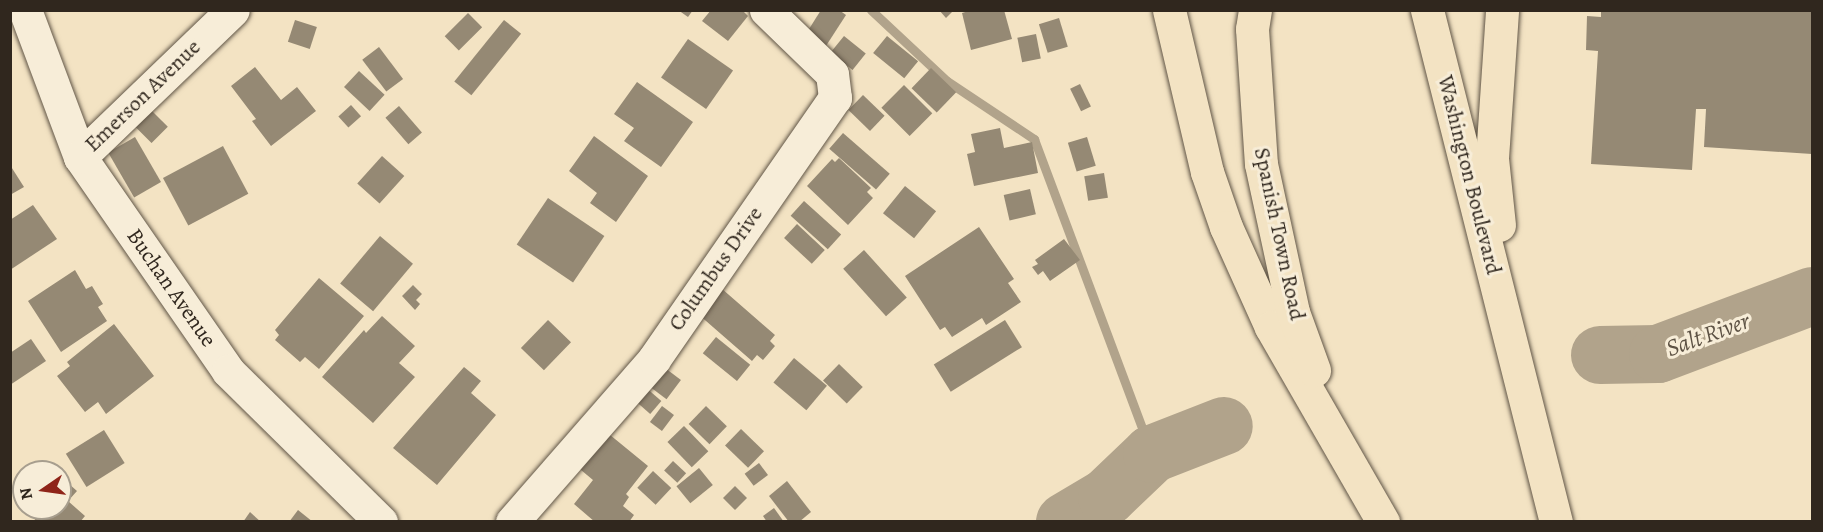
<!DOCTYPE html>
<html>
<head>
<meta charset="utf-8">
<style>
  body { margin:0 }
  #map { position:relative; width:1823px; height:532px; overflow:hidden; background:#f3e3c3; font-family:Alegreya,serif }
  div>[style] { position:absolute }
  .stream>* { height:9px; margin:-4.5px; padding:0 4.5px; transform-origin:4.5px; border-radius:4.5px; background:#b1a38b }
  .river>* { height:58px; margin:-29px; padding:0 29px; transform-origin:29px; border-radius:29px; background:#b1a38b }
  .building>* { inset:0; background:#958974; transform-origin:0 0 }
  .roads { filter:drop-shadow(0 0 2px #615647) drop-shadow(0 0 2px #615647) }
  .minor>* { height:33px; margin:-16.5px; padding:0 16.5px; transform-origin:16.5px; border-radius:16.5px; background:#f7edd8 }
  .trunk>* { height:33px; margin:-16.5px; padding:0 16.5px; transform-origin:16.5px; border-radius:16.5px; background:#f3e3c3 }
  span { translate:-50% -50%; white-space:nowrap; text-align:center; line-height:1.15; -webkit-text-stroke:6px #f7edd8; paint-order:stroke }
  .street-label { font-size:22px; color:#30271e }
  .water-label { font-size:24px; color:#5d5244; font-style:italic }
  .frame { position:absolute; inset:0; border:12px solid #30271e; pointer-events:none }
  .north { position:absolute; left:12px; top:460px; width:60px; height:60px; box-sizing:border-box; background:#f7edd8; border:2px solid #a79e8e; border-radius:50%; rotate:257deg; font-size:16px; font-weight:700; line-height:24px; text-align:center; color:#30271e }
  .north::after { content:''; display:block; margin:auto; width:21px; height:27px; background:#8f2418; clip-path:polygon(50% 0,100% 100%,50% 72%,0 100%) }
</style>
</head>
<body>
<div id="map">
  <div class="stream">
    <div style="left:871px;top:10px;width:104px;rotate:43.1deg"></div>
    <div style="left:947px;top:81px;width:105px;rotate:33.7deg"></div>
    <div style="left:1034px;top:139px;width:336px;rotate:69.5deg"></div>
  </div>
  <div class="river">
    <div style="left:1600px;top:355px;width:58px;rotate:-1deg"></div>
    <div style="left:1658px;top:354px;width:165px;rotate:-20.6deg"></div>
    <div style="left:1065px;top:522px;width:49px;rotate:-30.8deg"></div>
    <div style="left:1107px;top:497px;width:62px;rotate:-43.7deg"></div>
    <div style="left:1152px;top:454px;width:77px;rotate:-21.3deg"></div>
  </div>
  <div class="building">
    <div style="clip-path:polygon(678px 10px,693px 10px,688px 17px)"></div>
    <div style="clip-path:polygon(711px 10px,742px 10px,748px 16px,728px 41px,702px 21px)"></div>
    <div style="clip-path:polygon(821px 10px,839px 10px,846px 15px,824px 49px,804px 37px)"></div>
    <div style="clip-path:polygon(939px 10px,954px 10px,946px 18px)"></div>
    <div style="clip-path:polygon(972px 10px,1004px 10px,1012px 39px,971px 50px,962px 13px)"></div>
    <div style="clip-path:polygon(1601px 10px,1812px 10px,1812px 154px,1704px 147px,1706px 109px,1696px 109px,1692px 170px,1591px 164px,1598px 51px,1586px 50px,1587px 16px,1601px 17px)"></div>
    <div style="left:468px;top:13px;width:20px;height:33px;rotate:45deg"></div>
    <div style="left:1059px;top:18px;width:30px;height:21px;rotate:73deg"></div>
    <div style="left:295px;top:20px;width:23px;height:23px;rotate:18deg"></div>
    <div style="left:504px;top:20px;width:22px;height:79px;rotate:39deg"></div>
    <div style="left:1036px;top:34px;width:25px;height:19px;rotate:79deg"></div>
    <div style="left:844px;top:36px;width:28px;height:21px;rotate:39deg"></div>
    <div style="left:887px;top:36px;width:40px;height:22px;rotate:39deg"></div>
    <div style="left:688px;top:39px;width:55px;height:47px;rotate:35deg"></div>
    <div style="left:379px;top:47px;width:40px;height:21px;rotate:53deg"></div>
    <div style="clip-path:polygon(255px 67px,281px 100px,297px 87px,316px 111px,271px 146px,252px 121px,256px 119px,231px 86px)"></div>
    <div style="left:931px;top:68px;width:35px;height:28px;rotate:44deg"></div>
    <div style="left:359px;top:71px;width:35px;height:22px;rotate:43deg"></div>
    <div style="clip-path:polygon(637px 82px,693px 122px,661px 167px,624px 141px,634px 128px,614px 114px)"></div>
    <div style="left:1080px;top:84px;width:25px;height:11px;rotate:64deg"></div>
    <div style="left:904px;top:85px;width:40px;height:32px;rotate:45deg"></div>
    <div style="left:863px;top:95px;width:30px;height:21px;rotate:44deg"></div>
    <div style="left:351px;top:105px;width:15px;height:17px;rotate:48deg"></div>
    <div style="left:399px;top:106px;width:35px;height:18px;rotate:49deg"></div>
    <div style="left:148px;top:107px;width:28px;height:23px;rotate:45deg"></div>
    <div style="clip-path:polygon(1000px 128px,1004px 148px,1032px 142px,1038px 173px,974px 186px,967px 154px,975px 152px,971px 134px)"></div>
    <div style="left:843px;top:133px;width:62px;height:21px;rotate:41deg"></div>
    <div style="clip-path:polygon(594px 136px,648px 176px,616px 222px,590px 203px,597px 193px,569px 171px)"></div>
    <div style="left:135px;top:137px;width:52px;height:31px;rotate:60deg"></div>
    <div style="left:1087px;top:137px;width:30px;height:20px;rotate:73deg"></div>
    <div style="left:223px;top:146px;width:54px;height:68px;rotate:62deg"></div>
    <div style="left:382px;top:156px;width:30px;height:37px;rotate:42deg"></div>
    <div style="clip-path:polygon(839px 158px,871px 188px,867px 192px,873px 198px,848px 225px,807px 186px,832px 159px,835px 162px)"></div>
    <div style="clip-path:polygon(10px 165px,24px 187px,10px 195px)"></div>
    <div style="left:1104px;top:173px;width:25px;height:20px;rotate:81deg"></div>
    <div style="left:905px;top:186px;width:40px;height:35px;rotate:39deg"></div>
    <div style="left:1030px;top:189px;width:26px;height:27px;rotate:77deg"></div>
    <div style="left:548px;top:198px;width:68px;height:56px;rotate:34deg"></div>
    <div style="left:804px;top:201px;width:50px;height:20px;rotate:42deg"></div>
    <div style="clip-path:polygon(33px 205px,57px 239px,10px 270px,10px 220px)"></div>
    <div style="left:797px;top:224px;width:38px;height:19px;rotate:43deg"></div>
    <div style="clip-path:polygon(979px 227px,1014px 279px,1008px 283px,1021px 302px,986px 325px,982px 318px,952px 337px,945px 327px,940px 330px,905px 276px)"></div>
    <div style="left:380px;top:236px;width:43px;height:62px;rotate:40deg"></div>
    <div style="clip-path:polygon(1064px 239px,1080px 260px,1050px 281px,1043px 271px,1038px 275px,1032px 267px,1038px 264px,1035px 260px)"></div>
    <div style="left:864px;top:250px;width:64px;height:28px;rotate:48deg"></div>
    <div style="clip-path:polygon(75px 270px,86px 289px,92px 286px,103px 304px,98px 307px,107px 321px,61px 352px,28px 301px)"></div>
    <div style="clip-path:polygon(319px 278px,364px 316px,319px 369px,305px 357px,300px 362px,275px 340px,279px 335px,275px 330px)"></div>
    <div style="clip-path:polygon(413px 285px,422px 294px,416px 300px,420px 304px,415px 310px,402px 296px)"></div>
    <div style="clip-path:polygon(721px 288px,775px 335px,770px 341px,775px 346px,763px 360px,757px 355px,752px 361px,698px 314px)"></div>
    <div style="clip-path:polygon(382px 316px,415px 346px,399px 363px,415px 377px,373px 423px,322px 377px,364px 330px,366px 333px)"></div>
    <div style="left:548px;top:320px;width:32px;height:39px;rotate:44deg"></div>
    <div style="left:1005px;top:320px;width:32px;height:84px;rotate:58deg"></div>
    <div style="clip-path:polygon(114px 324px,154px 376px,106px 414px,98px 402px,85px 412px,57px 376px,70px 366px,67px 362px)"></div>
    <div style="left:716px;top:337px;width:44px;height:21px;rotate:39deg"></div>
    <div style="clip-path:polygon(31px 339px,46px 361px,10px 385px,10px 353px)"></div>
    <div style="left:794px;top:358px;width:43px;height:32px;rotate:40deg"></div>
    <div style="left:839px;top:364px;width:33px;height:23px;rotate:44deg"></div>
    <div style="left:661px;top:365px;width:25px;height:24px;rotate:37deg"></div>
    <div style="clip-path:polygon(464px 367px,481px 381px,471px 393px,496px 415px,437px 485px,393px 448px)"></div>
    <div style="left:644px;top:386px;width:23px;height:17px;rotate:41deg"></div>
    <div style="left:662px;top:406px;width:15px;height:20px;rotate:37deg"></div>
    <div style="left:706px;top:406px;width:29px;height:25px;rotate:44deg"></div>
    <div style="left:684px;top:426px;width:35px;height:23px;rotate:46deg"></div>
    <div style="left:741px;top:429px;width:32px;height:23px;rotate:44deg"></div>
    <div style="left:104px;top:430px;width:39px;height:45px;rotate:58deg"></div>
    <div style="clip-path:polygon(604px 430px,648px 466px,626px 494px,629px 497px,623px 506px,634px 515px,629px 522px,595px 522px,574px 504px,593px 480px,575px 465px)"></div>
    <div style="left:673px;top:461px;width:18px;height:13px;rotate:43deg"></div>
    <div style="left:759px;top:463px;width:15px;height:18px;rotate:53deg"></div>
    <div style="clip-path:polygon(49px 465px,56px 472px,42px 472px)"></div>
    <div style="left:699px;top:468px;width:22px;height:29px;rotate:51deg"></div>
    <div style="left:653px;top:471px;width:25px;height:23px;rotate:43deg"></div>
    <div style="clip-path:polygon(60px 476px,77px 491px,68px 501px,85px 516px,80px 522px,33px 522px,36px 518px,25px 508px,60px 508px)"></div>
    <div style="clip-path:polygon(787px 481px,811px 512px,799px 522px,789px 522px,769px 496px)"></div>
    <div style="left:735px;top:486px;width:17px;height:17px;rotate:45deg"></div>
    <div style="clip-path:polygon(24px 492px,24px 507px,16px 500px)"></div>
    <div style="clip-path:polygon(774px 508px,784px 522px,767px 522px,763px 516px)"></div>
    <div style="clip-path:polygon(298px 510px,313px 522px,289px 522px)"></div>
    <div style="clip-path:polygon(250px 512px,261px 522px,243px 522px)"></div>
  </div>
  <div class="roads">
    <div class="minor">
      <div style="left:25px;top:10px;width:157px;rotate:69.5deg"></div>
      <div style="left:80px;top:157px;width:260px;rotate:55.3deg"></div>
      <div style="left:228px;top:371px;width:215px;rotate:44.6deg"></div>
      <div style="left:80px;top:157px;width:212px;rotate:-43.9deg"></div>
      <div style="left:512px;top:522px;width:216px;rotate:-48.9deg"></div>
      <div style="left:654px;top:359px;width:318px;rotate:-55.3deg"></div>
      <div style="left:835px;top:98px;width:24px;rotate:-97deg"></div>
      <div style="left:832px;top:74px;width:92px;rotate:-135.9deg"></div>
    </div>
    <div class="trunk">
      <div style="left:1169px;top:10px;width:166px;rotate:76.8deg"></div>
      <div style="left:1207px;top:172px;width:58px;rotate:70.9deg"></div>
      <div style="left:1226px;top:227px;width:110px;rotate:65.8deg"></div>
      <div style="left:1271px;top:327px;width:225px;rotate:60.1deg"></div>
      <div style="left:1255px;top:10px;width:19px;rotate:99deg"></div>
      <div style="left:1252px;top:29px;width:135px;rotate:86.2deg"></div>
      <div style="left:1261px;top:164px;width:151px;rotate:77.8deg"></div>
      <div style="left:1293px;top:312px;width:62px;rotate:70.1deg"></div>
      <div style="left:1427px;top:10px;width:528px;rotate:75.86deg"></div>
      <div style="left:1499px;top:225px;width:67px;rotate:-96deg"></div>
      <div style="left:1492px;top:158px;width:148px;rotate:-86.1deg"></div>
    </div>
  </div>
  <div class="street-label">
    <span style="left:143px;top:96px;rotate:-44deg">Emerson Avenue</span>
    <span style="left:1469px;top:175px;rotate:76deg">Washington Boulevard</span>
    <span style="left:1279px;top:234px;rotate:78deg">Spanish Town Road</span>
    <span style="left:716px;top:269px;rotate:-55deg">Columbus Drive</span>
    <span style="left:171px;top:288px;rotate:55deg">Buchan Avenue</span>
  </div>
  <div class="water-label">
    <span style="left:1708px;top:335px;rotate:-20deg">Salt River</span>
  </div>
  <div class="frame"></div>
  <div class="north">N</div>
</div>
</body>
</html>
